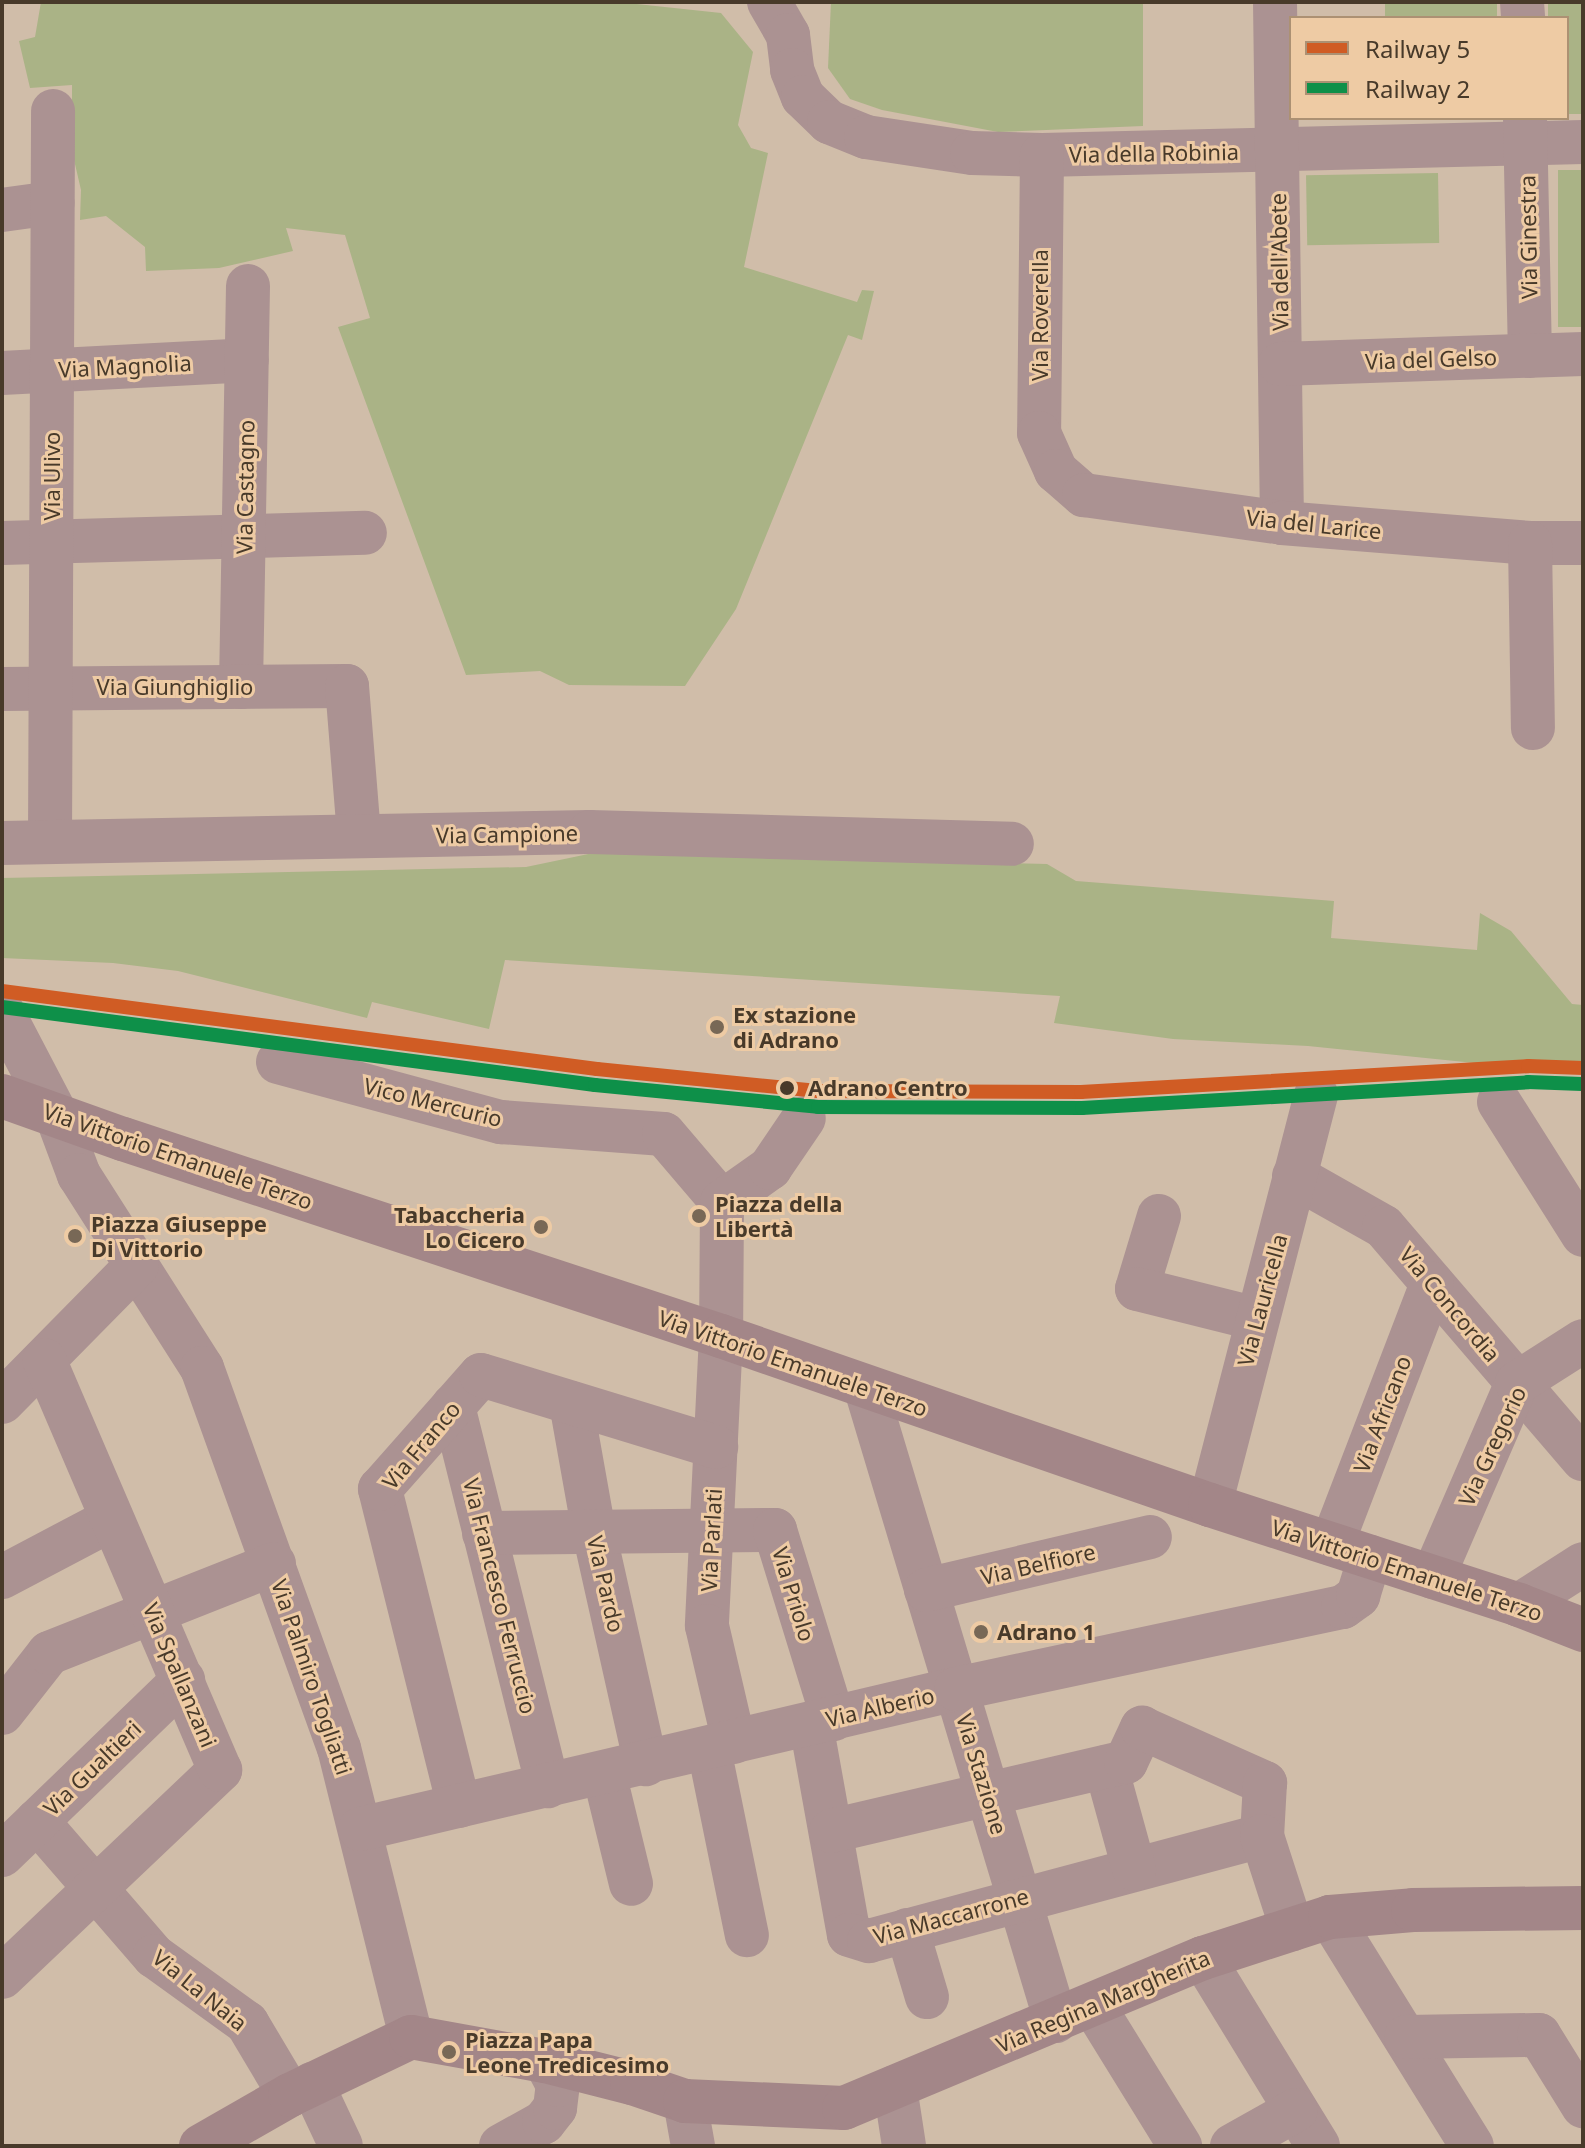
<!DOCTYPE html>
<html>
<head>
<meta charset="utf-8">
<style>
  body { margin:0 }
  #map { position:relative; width:1585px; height:2148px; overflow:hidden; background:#d0bda9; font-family:"Noto Sans",sans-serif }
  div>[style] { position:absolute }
  .green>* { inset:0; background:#aab386; transform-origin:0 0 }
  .street>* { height:44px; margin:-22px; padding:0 22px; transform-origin:22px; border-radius:22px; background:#ab9292 }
  .secondary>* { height:44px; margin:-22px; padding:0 22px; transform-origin:22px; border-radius:22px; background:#a38688 }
  .rail-1>* { height:14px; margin:-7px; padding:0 7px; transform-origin:7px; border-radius:7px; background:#d05c24 }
  .rail-2>* { height:14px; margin:-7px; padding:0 7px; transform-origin:7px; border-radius:7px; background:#0e9049 }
  .dots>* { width:22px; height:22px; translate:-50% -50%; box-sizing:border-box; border:4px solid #eecba4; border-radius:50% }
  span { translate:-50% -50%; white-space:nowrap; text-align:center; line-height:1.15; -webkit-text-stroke:6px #eecba4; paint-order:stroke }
  .street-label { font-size:22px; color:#483a2a }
  .poi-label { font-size:22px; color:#483a2a; font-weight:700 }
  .left { translate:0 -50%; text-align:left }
  .right { translate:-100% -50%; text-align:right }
  .stop-label { font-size:22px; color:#483a2a; font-weight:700 }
  .frame { position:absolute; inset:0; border:4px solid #483a2a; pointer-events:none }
  .legend { position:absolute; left:1289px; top:16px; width:280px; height:104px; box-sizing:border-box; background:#eecba4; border:2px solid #ac9173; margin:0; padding:10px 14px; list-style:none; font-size:24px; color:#483a2a }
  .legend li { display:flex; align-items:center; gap:16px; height:40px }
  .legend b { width:40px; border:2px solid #ac9173 }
</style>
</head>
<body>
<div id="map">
  <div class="green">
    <div style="clip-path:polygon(41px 2px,618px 2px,721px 13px,753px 52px,738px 125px,751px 148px,768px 153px,744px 267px,857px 302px,862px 290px,874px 291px,862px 340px,848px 335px,736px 609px,685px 686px,569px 685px,540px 671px,466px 675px,338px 327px,370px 318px,345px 235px,286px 228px,293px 251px,219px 268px,146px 271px,145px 247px,106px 216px,80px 220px,81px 190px,72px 151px,72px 85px,30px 88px,19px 41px,35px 37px)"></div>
    <div style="clip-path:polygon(831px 2px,1143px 2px,1143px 126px,998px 132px,882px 110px,850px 99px,828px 68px)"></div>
    <div style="left:1385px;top:2px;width:112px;height:18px"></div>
    <div style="clip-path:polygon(1548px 2px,1583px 2px,1583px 114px,1567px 114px,1567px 18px,1548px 18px)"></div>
    <div style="left:1558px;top:170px;width:25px;height:157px"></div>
    <div style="left:1438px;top:173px;width:70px;height:132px;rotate:89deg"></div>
    <div style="clip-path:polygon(598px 852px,1047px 864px,1076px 881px,1334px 901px,1331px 938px,1477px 950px,1480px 913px,1511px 931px,1572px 1004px,1583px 1005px,1583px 1074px,1308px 1046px,1173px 1039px,1054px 1023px,1060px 996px,505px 960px,489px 1029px,372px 1002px,367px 1018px,178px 971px,113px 963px,2px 958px,2px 878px,526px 867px)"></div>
  </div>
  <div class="street">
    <div style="left:769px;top:2px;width:38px;rotate:60deg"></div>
    <div style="left:788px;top:35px;width:35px;rotate:83deg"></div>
    <div style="left:792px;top:70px;width:29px;rotate:68deg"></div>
    <div style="left:803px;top:97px;width:36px;rotate:44deg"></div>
    <div style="left:829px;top:122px;width:40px;rotate:22deg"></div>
    <div style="left:866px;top:137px;width:107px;rotate:8.6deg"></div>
    <div style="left:972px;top:153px;width:70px;rotate:1.6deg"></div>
    <div style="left:1042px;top:155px;width:541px;rotate:-1.38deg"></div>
    <div style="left:1275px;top:2px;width:521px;rotate:89.23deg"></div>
    <div style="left:1522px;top:2px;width:16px;rotate:86deg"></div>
    <div style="left:1525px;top:118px;width:238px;rotate:88.8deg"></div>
    <div style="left:1042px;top:155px;width:278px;rotate:90.6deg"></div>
    <div style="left:1039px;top:433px;width:42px;rotate:65.9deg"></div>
    <div style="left:1056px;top:471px;width:37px;rotate:41deg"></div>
    <div style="left:1084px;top:495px;width:200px;rotate:8deg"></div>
    <div style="left:1282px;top:523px;width:249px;rotate:4.6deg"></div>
    <div style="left:1530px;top:543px;width:53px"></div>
    <div style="left:2px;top:210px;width:51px;rotate:-7.8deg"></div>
    <div style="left:1280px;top:364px;width:303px;rotate:-1.9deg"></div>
    <div style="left:2px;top:373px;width:245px;rotate:-3deg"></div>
    <div style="left:2px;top:543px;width:363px;rotate:-1.6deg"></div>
    <div style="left:1530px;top:543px;width:185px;rotate:89.1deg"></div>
    <div style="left:241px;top:687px;width:401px;rotate:-89deg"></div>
    <div style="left:2px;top:689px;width:345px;rotate:-0.5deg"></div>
    <div style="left:347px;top:686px;width:150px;rotate:85.4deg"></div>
    <div style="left:50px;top:842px;width:731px;rotate:-89.76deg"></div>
    <div style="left:2px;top:843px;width:588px;rotate:-1.07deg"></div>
    <div style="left:590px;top:832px;width:422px;rotate:1.6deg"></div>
    <div style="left:2px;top:1011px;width:119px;rotate:62.4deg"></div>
    <div style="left:57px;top:1116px;width:63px;rotate:69.6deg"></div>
    <div style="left:79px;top:1175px;width:229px;rotate:57.5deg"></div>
    <div style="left:202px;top:1368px;width:404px;rotate:70.2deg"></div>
    <div style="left:339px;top:1748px;width:298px;rotate:76deg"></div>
    <div style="left:278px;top:1062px;width:231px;rotate:15.1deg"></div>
    <div style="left:501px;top:1122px;width:163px;rotate:4.2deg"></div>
    <div style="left:664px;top:1134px;width:89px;rotate:49.5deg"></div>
    <div style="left:722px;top:1202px;width:134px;rotate:90.4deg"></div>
    <div style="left:721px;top:1336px;width:290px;rotate:92.8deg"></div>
    <div style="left:707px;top:1626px;width:119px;rotate:76.9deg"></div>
    <div style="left:1499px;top:1102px;width:157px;rotate:57.7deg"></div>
    <div style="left:1294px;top:1176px;width:103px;rotate:29.5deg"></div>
    <div style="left:1384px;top:1227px;width:306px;rotate:49.4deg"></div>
    <div style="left:722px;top:1202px;width:59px;rotate:-35.3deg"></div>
    <div style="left:770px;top:1168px;width:60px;rotate:-55.8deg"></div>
    <div style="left:1159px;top:1216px;width:76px;rotate:106.8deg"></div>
    <div style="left:1137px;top:1289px;width:124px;rotate:14deg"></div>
    <div style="left:866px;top:1389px;width:660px;rotate:73.27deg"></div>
    <div style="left:2px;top:1402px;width:192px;rotate:-45.4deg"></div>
    <div style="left:571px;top:1403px;width:131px;rotate:79.9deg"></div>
    <div style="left:594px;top:1532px;width:238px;rotate:77.4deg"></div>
    <div style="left:453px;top:1406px;width:392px;rotate:76deg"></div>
    <div style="left:1210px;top:1505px;width:424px;rotate:-75.5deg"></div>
    <div style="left:484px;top:1533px;width:291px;rotate:-0.6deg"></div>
    <div style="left:775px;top:1530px;width:198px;rotate:72.9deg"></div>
    <div style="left:1332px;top:1544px;width:279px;rotate:-69deg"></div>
    <div style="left:2px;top:1577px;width:124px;rotate:-27.8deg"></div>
    <div style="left:1433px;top:1577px;width:211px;rotate:-66.6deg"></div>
    <div style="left:1517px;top:1383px;width:78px;rotate:-32.5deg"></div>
    <div style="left:926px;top:1590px;width:230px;rotate:-13.3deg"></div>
    <div style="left:1519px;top:1605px;width:76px;rotate:-32.6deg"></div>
    <div style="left:2px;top:1713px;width:76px;rotate:-51.9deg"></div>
    <div style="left:49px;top:1653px;width:242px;rotate:-21.6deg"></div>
    <div style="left:811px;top:1724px;width:214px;rotate:79.8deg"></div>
    <div style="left:849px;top:1935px;width:21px;rotate:17deg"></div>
    <div style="left:869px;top:1941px;width:407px;rotate:-15deg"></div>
    <div style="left:709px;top:1749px;width:190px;rotate:78.5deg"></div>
    <div style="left:1106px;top:1767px;width:106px;rotate:74.6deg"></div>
    <div style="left:604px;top:1773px;width:114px;rotate:76.3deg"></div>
    <div style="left:459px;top:1806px;width:327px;rotate:-104deg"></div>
    <div style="left:380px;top:1489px;width:152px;rotate:-48.5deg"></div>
    <div style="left:481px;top:1375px;width:246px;rotate:17deg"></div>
    <div style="left:37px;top:1821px;width:179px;rotate:49.1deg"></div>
    <div style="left:154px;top:1956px;width:115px;rotate:35.8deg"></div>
    <div style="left:247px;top:2023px;width:84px;rotate:59.2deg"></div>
    <div style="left:360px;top:1829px;width:612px;rotate:-13.22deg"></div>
    <div style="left:956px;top:1689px;width:396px;rotate:-12deg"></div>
    <div style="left:1343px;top:1607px;width:19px;rotate:-36deg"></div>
    <div style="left:1358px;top:1596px;width:41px;rotate:-72.9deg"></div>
    <div style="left:831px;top:1831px;width:303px;rotate:-13.2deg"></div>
    <div style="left:1126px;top:1762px;width:38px;rotate:-65deg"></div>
    <div style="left:1142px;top:1728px;width:135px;rotate:24.1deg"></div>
    <div style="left:1265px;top:1783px;width:53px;rotate:93.2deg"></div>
    <div style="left:1262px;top:1836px;width:98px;rotate:72.1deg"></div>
    <div style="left:2px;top:1855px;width:252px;rotate:-44deg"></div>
    <div style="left:1330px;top:1917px;width:269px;rotate:58.2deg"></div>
    <div style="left:907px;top:1930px;width:70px;rotate:73.4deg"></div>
    <div style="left:1203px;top:1958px;width:220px;rotate:58.5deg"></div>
    <div style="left:2px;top:1977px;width:301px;rotate:-43.5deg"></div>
    <div style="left:220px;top:1770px;width:446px;rotate:-113.2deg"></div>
    <div style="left:1093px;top:2005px;width:166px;rotate:58.3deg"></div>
    <div style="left:1406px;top:2037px;width:133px;rotate:-0.9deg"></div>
    <div style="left:1539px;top:2035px;width:84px;rotate:58.2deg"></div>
    <div style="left:312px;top:2084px;width:68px;rotate:64.9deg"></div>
    <div style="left:895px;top:2087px;width:60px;rotate:81.3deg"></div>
    <div style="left:685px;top:2101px;width:46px;rotate:79.9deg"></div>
    <div style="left:501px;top:2146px;width:49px;rotate:-29.2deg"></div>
    <div style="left:544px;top:2122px;width:18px;rotate:-52deg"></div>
    <div style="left:555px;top:2108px;width:23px;rotate:-83deg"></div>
    <div style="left:558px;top:2085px;width:27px;rotate:-118deg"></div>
    <div style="left:1232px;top:2146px;width:73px;rotate:-29.4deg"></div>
  </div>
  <div class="secondary">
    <div style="left:2px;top:1096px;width:128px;rotate:19.6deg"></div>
    <div style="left:123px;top:1139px;width:630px;rotate:18.23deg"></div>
    <div style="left:721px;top:1336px;width:517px;rotate:19.07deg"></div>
    <div style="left:1210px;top:1505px;width:325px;rotate:17.9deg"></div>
    <div style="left:1519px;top:1605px;width:69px;rotate:21.3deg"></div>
    <div style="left:201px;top:2146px;width:103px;rotate:-29.8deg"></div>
    <div style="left:290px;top:2095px;width:134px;rotate:-25.6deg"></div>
    <div style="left:411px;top:2037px;width:136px;rotate:10.2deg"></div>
    <div style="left:545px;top:2061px;width:90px;rotate:14.2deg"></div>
    <div style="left:632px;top:2083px;width:56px;rotate:18.8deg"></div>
    <div style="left:685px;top:2101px;width:159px;rotate:2.5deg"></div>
    <div style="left:844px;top:2108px;width:389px;rotate:-22.7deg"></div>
    <div style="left:1203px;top:1958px;width:133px;rotate:-17.9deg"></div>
    <div style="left:1330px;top:1917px;width:83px;rotate:-4.8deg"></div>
    <div style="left:1413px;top:1910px;width:170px;rotate:-0.7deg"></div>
  </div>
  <div class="rail-1">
    <div style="left:2px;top:991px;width:600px;rotate:7.47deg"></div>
    <div style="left:597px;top:1069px;width:222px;rotate:5.7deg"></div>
    <div style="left:818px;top:1091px;width:263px;rotate:0.2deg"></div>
    <div style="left:1081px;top:1092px;width:448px;rotate:-3.3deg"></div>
    <div style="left:1528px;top:1066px;width:55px;rotate:2.1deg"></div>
  </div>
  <div class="rail-2">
    <div style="left:2px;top:1007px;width:598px;rotate:7.49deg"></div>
    <div style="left:595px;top:1085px;width:224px;rotate:5.6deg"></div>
    <div style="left:818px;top:1107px;width:264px;rotate:0.2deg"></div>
    <div style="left:1082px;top:1108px;width:447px;rotate:-3.3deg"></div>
    <div style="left:1528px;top:1082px;width:54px;rotate:2.1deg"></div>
  </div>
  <div class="dots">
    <div style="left:717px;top:1027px;background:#786856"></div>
    <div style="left:787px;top:1088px;background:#483a2a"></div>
    <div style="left:699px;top:1216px;background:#786856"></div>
    <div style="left:541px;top:1227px;background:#786856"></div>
    <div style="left:75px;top:1236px;background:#786856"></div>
    <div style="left:981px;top:1632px;background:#786856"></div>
    <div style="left:449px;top:2052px;background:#786856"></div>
  </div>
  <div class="street-label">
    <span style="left:1154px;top:153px;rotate:-1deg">Via della Robinia</span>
    <span style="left:1528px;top:237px;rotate:-91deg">Via Ginestra</span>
    <span style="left:1279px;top:262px;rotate:-91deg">Via dell'Abete</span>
    <span style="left:1040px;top:315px;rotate:-90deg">Via Roverella</span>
    <span style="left:1431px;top:359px;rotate:-2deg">Via del Gelso</span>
    <span style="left:125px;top:366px;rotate:-3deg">Via Magnolia</span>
    <span style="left:52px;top:476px;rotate:-90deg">Via Ulivo</span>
    <span style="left:245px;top:487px;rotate:-89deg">Via Castagno</span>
    <span style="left:1314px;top:524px;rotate:6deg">Via del Larice</span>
    <span style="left:175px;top:687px">Via Giunghiglio</span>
    <span style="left:507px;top:834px;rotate:-1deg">Via Campione</span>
    <span style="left:433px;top:1102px;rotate:14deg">Vico Mercurio</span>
    <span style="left:178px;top:1156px;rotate:19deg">Via Vittorio Emanuele Terzo</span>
    <span style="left:1262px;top:1300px;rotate:-75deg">Via Lauricella</span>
    <span style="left:1450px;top:1304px;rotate:50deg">Via Concordia</span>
    <span style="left:793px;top:1363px;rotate:19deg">Via Vittorio Emanuele Terzo</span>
    <span style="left:1382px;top:1414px;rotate:-69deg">Via Africano</span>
    <span style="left:421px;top:1445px;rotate:-50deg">Via Franco</span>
    <span style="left:1492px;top:1446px;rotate:-65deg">Via Gregorio</span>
    <span style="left:711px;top:1540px;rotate:-87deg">Via Parlati</span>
    <span style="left:1038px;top:1564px;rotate:-13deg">Via Belfiore</span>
    <span style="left:1407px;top:1570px;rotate:18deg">Via Vittorio Emanuele Terzo</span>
    <span style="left:606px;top:1584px;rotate:77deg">Via Pardo</span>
    <span style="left:794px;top:1594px;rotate:73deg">Via Priolo</span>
    <span style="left:500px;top:1596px;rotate:76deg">Via Francesco Ferruccio</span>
    <span style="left:180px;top:1675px;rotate:67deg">Via Spallanzani</span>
    <span style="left:312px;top:1677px;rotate:71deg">Via Palmiro Togliatti</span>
    <span style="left:880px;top:1707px;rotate:-13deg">Via Alberio</span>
    <span style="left:92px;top:1768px;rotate:-44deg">Via Gualtieri</span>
    <span style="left:982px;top:1774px;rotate:73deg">Via Stazione</span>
    <span style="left:951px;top:1916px;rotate:-15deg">Via Maccarrone</span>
    <span style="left:200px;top:1990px;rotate:39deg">Via La Naia</span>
    <span style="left:1103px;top:2001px;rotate:-23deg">Via Regina Margherita</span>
  </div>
  <div class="poi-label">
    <span class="left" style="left:733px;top:1027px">Ex stazione<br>di Adrano</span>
    <span class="left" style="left:715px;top:1216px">Piazza della<br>Libertà</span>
    <span class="right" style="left:525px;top:1227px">Tabaccheria<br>Lo Cicero</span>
    <span class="left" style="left:91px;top:1236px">Piazza Giuseppe<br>Di Vittorio</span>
    <span class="left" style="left:997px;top:1632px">Adrano 1</span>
    <span class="left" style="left:465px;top:2052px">Piazza Papa<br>Leone Tredicesimo</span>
  </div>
  <div class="stop-label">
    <span class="left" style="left:808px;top:1088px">Adrano Centro</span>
  </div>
  <div class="frame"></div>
  <ul class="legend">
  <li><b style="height:10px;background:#d05c24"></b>Railway 5</li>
  <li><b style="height:10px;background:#0e9049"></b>Railway 2</li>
  </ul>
</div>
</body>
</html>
